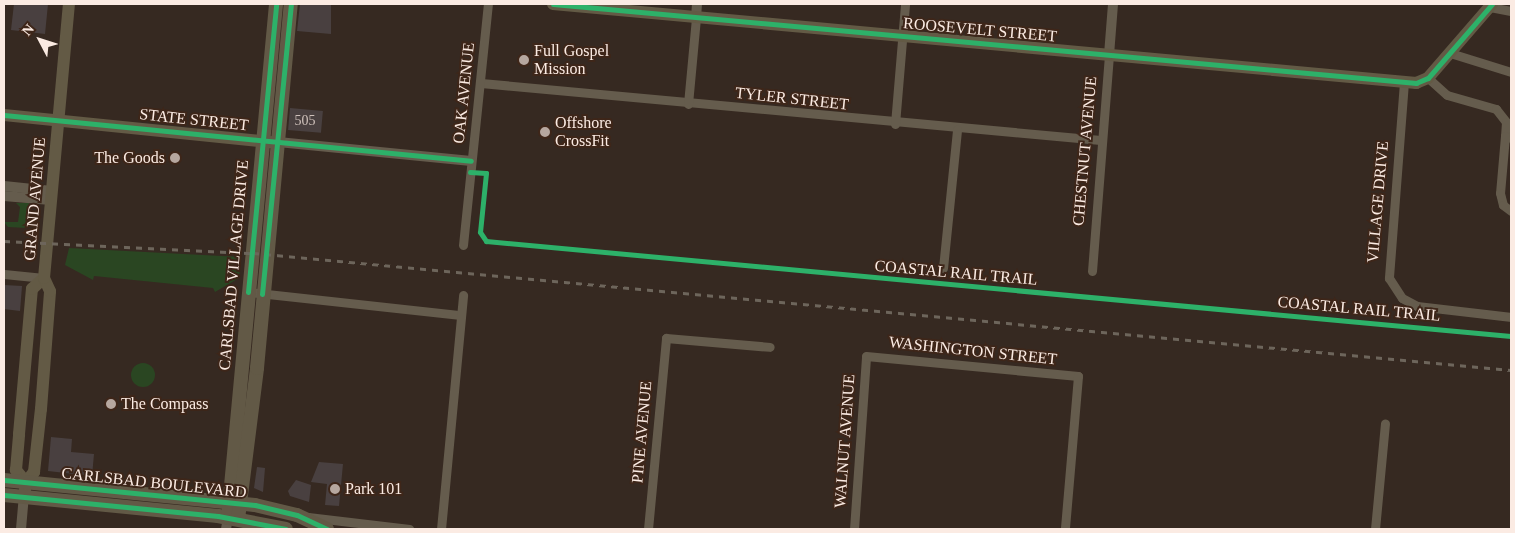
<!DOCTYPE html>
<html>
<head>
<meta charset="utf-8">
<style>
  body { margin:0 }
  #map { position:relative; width:1515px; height:533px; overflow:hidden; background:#362921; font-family:Georgia,serif }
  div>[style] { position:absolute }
  .green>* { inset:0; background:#2a4622 }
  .round { border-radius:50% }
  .building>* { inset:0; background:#494040; transform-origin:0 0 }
  .minor>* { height:9px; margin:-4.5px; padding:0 4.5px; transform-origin:4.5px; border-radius:4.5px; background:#655c4d }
  .tertiary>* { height:10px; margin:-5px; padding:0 5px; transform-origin:5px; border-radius:5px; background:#655c4d }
  .secondary>* { height:12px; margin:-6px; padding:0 6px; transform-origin:6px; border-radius:6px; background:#635a45 }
  .primary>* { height:14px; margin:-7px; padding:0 7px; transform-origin:7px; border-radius:7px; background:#625946 }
  .rail>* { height:3px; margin-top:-1.5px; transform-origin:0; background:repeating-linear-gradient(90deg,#6d655b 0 6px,transparent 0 12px) }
  .cycleway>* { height:5px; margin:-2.5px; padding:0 2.5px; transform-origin:2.5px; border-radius:2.5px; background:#2db169 }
  .dots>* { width:14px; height:14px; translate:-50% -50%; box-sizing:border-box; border:2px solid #3e2619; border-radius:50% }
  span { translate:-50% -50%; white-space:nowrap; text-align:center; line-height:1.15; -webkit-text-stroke:4px #3e2619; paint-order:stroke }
  .number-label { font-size:14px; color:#cec0ba }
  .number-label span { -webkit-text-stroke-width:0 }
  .street-label { font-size:16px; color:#fbebe3 }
  .poi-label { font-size:16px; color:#fbebe3 }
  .left { translate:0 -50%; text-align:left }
  .right { translate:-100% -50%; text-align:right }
  .frame { position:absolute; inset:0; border:5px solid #fbebe3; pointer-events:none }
  .north { position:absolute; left:15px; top:15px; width:50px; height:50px; -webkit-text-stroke:4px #3e2619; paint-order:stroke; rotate:310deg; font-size:14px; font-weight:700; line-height:20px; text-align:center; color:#fbebe3 }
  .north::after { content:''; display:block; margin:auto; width:18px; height:22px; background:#fbebe3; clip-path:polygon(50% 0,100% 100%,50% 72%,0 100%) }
</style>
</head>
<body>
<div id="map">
  <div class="green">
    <div style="clip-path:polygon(16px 203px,29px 203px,27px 228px,8px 227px,4px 222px,18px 222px,20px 207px)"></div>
    <div style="clip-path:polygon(69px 248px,241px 257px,239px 278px,215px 292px,213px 288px,94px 276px,93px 280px,65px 265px)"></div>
    <div class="round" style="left:131px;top:363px;width:24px;height:24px"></div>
  </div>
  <div class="building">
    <div style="clip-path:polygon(14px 4px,48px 4px,45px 34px,11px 30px)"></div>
    <div style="clip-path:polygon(300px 4px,331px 4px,331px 34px,297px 31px)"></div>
    <div style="left:290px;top:108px;width:33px;height:22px;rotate:5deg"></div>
    <div style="clip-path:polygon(4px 285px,22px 286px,20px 311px,4px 309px)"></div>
    <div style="clip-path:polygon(51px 437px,72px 439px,71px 452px,94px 454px,92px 476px,48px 471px)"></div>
    <div style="clip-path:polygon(319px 462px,343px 464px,339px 506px,325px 505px,327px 484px,311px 482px)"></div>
    <div style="clip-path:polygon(257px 467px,265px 468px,263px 492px,254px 488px)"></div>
    <div style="clip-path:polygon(296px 480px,311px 485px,309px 502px,290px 496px,288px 491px)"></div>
  </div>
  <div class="minor">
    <div style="left:1490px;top:7px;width:21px;rotate:11deg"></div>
    <div style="left:1450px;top:53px;width:64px;rotate:17.3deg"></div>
    <div style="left:1428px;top:78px;width:25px;rotate:42deg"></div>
    <div style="left:1447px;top:95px;width:51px;rotate:15.9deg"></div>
    <div style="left:1496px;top:109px;width:16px;rotate:52deg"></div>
    <div style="left:1506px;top:122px;width:14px;rotate:94deg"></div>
    <div style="left:1404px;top:82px;width:197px;rotate:94.4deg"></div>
    <div style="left:1389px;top:278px;width:24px;rotate:57deg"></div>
    <div style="left:1402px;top:298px;width:17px;rotate:28deg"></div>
    <div style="left:1417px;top:306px;width:95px;rotate:6.7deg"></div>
    <div style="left:481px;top:83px;width:622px;rotate:5.26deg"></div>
    <div style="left:688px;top:104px;width:86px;rotate:-84.7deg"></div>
    <div style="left:895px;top:124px;width:120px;rotate:-85.2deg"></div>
    <div style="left:1511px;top:138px;width:6px;rotate:-162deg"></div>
    <div style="left:1505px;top:136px;width:57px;rotate:95deg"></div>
    <div style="left:1500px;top:193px;width:12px;rotate:76deg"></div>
    <div style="left:1503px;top:205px;width:10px;rotate:37deg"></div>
    <div style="left:463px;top:245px;width:242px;rotate:-84.1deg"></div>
    <div style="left:943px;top:268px;width:139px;rotate:-84.2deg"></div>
    <div style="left:1092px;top:271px;width:217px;rotate:-85.5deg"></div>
    <div style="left:4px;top:274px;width:40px;rotate:5.7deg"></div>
    <div style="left:248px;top:292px;width:214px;rotate:6.2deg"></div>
    <div style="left:308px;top:517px;width:102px;rotate:6.8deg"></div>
    <div style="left:441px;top:529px;width:235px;rotate:-84.6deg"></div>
    <div style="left:648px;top:529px;width:192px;rotate:-84.6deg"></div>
    <div style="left:666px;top:338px;width:104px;rotate:4.9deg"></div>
    <div style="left:854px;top:529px;width:173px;rotate:-86deg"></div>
    <div style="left:866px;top:356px;width:213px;rotate:5.4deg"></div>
    <div style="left:1078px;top:376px;width:154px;rotate:94.9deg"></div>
    <div style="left:1375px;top:529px;width:106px;rotate:-84.6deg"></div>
  </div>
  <div class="tertiary">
    <div style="left:696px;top:18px;width:14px;rotate:-86deg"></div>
    <div style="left:1109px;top:55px;width:51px;rotate:-85.5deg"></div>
    <div style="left:278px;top:142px;width:194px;rotate:5.6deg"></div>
    <div style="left:4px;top:186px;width:48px;rotate:5.9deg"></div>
    <div style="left:4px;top:196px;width:47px;rotate:4.9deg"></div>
    <div style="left:21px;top:529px;width:32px;rotate:-85deg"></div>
    <div style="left:226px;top:529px;width:11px;rotate:-80deg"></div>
  </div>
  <div class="secondary">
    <div style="left:553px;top:4px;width:867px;rotate:5.23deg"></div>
    <div style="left:1416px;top:83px;width:13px;rotate:-23deg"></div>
    <div style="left:1428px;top:78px;width:98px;rotate:-49.1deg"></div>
    <div style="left:4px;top:115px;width:269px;rotate:5.8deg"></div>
    <div style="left:26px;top:482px;width:16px;rotate:-130deg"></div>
    <div style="left:16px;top:470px;width:36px;rotate:-85deg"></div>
    <div style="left:19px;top:434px;width:146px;rotate:-84.9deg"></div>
    <div style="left:32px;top:289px;width:16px;rotate:-43deg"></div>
    <div style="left:24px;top:497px;width:15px;rotate:-82deg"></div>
    <div style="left:26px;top:482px;width:13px;rotate:-51deg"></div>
    <div style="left:34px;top:472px;width:63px;rotate:-83.7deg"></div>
    <div style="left:41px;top:409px;width:118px;rotate:-85.6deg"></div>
    <div style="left:50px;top:291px;width:14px;rotate:-115deg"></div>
    <div style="left:44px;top:278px;width:275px;rotate:-84.8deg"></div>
  </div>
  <div class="primary">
    <div style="left:4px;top:480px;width:252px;rotate:5.7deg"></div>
    <div style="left:255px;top:505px;width:43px;rotate:13.4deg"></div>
    <div style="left:297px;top:515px;width:33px;rotate:25deg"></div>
    <div style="left:4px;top:495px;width:215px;rotate:5.6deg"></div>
    <div style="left:218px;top:516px;width:69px;rotate:10.8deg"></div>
    <div style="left:228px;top:518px;width:516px;rotate:-84.66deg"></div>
    <div style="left:238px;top:519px;width:152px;rotate:-82.8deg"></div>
    <div style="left:257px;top:368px;width:366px;rotate:-84.7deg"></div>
  </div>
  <div class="rail">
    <div style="left:4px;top:241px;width:249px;rotate:2.8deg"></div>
    <div style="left:253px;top:253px;width:1263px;rotate:5.31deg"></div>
  </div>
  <div class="cycleway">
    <div style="left:553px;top:4px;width:867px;rotate:5.23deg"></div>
    <div style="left:1416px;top:83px;width:13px;rotate:-23deg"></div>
    <div style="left:1428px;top:78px;width:98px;rotate:-49.1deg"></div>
    <div style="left:4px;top:115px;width:469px;rotate:5.6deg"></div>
    <div style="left:470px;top:172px;width:16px;rotate:4deg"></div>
    <div style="left:486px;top:173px;width:59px;rotate:95.8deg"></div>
    <div style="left:480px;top:232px;width:11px;rotate:56deg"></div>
    <div style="left:486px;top:241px;width:1029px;rotate:5.3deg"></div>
    <div style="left:248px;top:292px;width:289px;rotate:-84.4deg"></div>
    <div style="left:262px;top:294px;width:291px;rotate:-84.3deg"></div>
    <div style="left:4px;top:480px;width:252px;rotate:5.7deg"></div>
    <div style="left:255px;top:505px;width:43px;rotate:13.4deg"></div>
    <div style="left:297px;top:515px;width:33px;rotate:25deg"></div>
    <div style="left:4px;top:495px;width:215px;rotate:5.6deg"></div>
    <div style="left:218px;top:516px;width:69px;rotate:10.8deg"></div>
  </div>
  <div class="dots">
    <div style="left:524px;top:60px;background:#b6a79f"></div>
    <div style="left:545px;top:132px;background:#b6a79f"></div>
    <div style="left:175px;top:158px;background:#b6a79f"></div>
    <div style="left:111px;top:404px;background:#b6a79f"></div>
    <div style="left:335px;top:489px;background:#b6a79f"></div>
  </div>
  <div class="number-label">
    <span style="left:305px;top:121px">505</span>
  </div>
  <div class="street-label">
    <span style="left:980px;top:30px;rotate:5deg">ROOSEVELT STREET</span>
    <span style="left:464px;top:93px;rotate:-84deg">OAK AVENUE</span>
    <span style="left:792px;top:99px;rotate:6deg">TYLER STREET</span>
    <span style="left:194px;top:120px;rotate:6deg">STATE STREET</span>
    <span style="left:1085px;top:151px;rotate:-85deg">CHESTNUT AVENUE</span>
    <span style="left:35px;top:199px;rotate:-85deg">GRAND AVENUE</span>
    <span style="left:1378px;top:202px;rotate:-85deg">VILLAGE DRIVE</span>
    <span style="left:234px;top:265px;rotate:-85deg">CARLSBAD VILLAGE DRIVE</span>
    <span style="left:956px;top:273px;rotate:5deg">COASTAL RAIL TRAIL</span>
    <span style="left:1359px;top:309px;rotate:5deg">COASTAL RAIL TRAIL</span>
    <span style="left:973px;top:351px;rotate:6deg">WASHINGTON STREET</span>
    <span style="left:642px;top:432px;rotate:-85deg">PINE AVENUE</span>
    <span style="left:845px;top:441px;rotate:-86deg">WALNUT AVENUE</span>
    <span style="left:154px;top:483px;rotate:6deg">CARLSBAD BOULEVARD</span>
  </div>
  <div class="poi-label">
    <span class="left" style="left:534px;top:60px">Full Gospel<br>Mission</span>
    <span class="left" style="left:555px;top:132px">Offshore<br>CrossFit</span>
    <span class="right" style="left:165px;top:158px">The Goods</span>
    <span class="left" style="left:121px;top:404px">The Compass</span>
    <span class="left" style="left:345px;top:489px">Park 101</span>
  </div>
  <div class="frame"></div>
  <div class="north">N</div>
</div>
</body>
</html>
